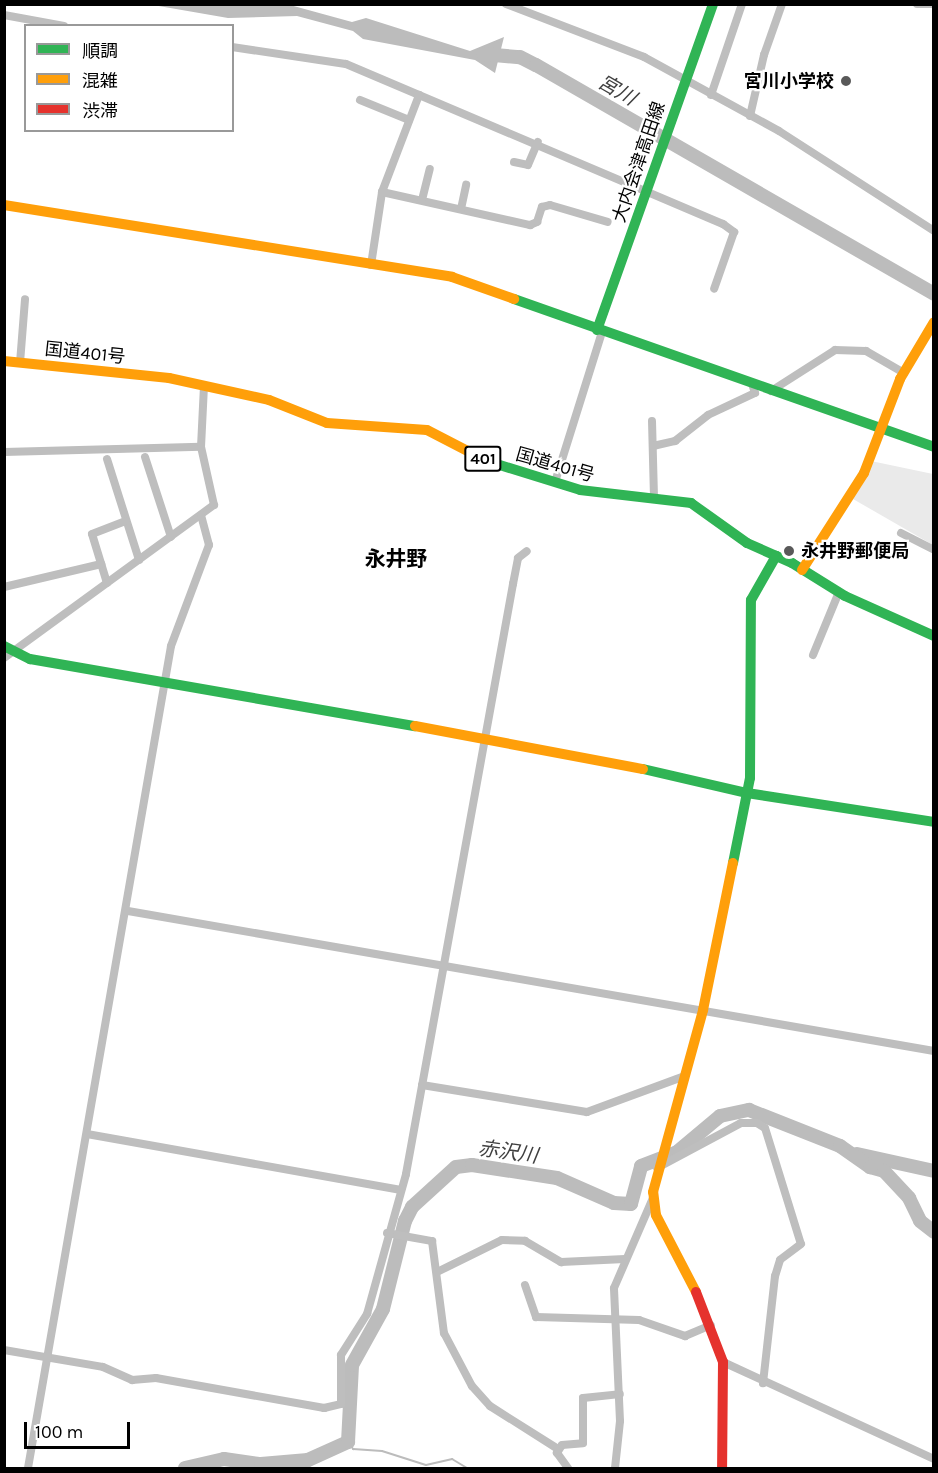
<!DOCTYPE html>
<html>
<head>
<meta charset="utf-8">
<style>
  body { margin:0 }
  #map { position:relative; width:938px; height:1473px; overflow:hidden; background:#fff; font-family:Karla,"Noto Sans JP",sans-serif }
  div>[style] { position:absolute }
  .green>* { inset:0; background:#eaeaea }
  .water>* { inset:0; background:#bcbcbc }
  .stream>* { height:2px; margin:-1px; padding:0 1px; transform-origin:1px; border-radius:1px; background:#bcbcbc }
  .river>* { height:14px; margin:-7px; padding:0 7px; transform-origin:7px; border-radius:7px; background:#bcbcbc }
  .street>* { height:8px; margin:-4px; padding:0 4px; transform-origin:4px; border-radius:4px; background:#bebebe }
  .fast>* { height:10px; margin:-5px; padding:0 5px; transform-origin:5px; border-radius:5px; background:#30b455 }
  .slow>* { height:10px; margin:-5px; padding:0 5px; transform-origin:5px; border-radius:5px; background:#ff9f0a }
  .jam>* { height:10px; margin:-5px; padding:0 5px; transform-origin:5px; border-radius:5px; background:#e5322d }
  .dots>* { width:16px; height:16px; translate:-50% -50%; box-sizing:border-box; border:3px solid #fff; border-radius:50% }
  span { translate:-50% -50%; white-space:nowrap; text-align:center; line-height:1.15; -webkit-text-stroke:4.5px #fff; paint-order:stroke }
  .shield-label span { padding:2px 4px; background:#fff; border:2px solid; border-radius:4px; -webkit-text-stroke-width:0 }
  .shield-label { font-size:16px; color:#000; font-weight:700 }
  .poi-label { font-size:18px; color:#000; font-weight:700 }
  .right { translate:-100% -50%; text-align:right }
  .left { translate:0 -50%; text-align:left }
  .street-label { font-size:18px; color:#000 }
  .water-label { font-size:20px; color:#404040; font-style:italic }
  .quarter-label { font-size:21px; color:#000; font-weight:700 }
  .frame { position:absolute; inset:0; border:6px solid #000; pointer-events:none }
  .legend { position:absolute; left:24px; top:24px; width:210px; height:108px; box-sizing:border-box; background:#fff; border:2px solid #999; margin:0; padding:8px 10px; list-style:none; font-size:18px; color:#000 }
  .legend li { display:flex; align-items:center; gap:12px; height:30px }
  .legend b { width:30px; border:2px solid #999 }
  .scale { position:absolute; left:24px; top:1422px; width:106px; height:27px; box-sizing:border-box; border:3px solid #000; border-top:0; padding-left:8px; font-size:18px; line-height:21px; white-space:nowrap; color:#000; -webkit-text-stroke:4px #fff; paint-order:stroke }
</style>
</head>
<body>
<div id="map">
  <div class="green">
    <div style="clip-path:polygon(871px 461px,933px 474px,933px 545px,853px 499px)"></div>
  </div>
  <div class="water">
    <div style="clip-path:polygon(153px 5px,290px 5px,352px 22px,366px 18px,470px 51px,504px 37px,495px 73px,475px 60px,363px 39px,353px 31px,297px 16px,228px 18px)"></div>
  </div>
  <div class="stream">
    <div style="left:348px;top:1442px;width:9px;rotate:54deg"></div>
    <div style="left:353px;top:1449px;width:29px;rotate:4deg"></div>
    <div style="left:382px;top:1451px;width:46px;rotate:17.7deg"></div>
    <div style="left:426px;top:1465px;width:27px;rotate:-13deg"></div>
    <div style="left:452px;top:1459px;width:17px;rotate:31deg"></div>
  </div>
  <div class="river">
    <div style="left:483px;top:54px;width:37px;rotate:5deg"></div>
    <div style="left:520px;top:57px;width:18px;rotate:27deg"></div>
    <div style="left:536px;top:65px;width:459px;rotate:29.9deg"></div>
    <div style="left:857px;top:1154px;width:79px;rotate:12.4deg"></div>
    <div style="left:185px;top:1468px;width:40px;rotate:-13deg"></div>
    <div style="left:224px;top:1459px;width:37px;rotate:8deg"></div>
    <div style="left:261px;top:1464px;width:47px;rotate:-4.9deg"></div>
    <div style="left:308px;top:1460px;width:44px;rotate:-24.2deg"></div>
    <div style="left:348px;top:1442px;width:77px;rotate:-87deg"></div>
    <div style="left:352px;top:1365px;width:64px;rotate:-61deg"></div>
    <div style="left:383px;top:1309px;width:91px;rotate:-76deg"></div>
    <div style="left:405px;top:1221px;width:16px;rotate:-63deg"></div>
    <div style="left:412px;top:1207px;width:59px;rotate:-42.3deg"></div>
    <div style="left:456px;top:1167px;width:16px;rotate:-7deg"></div>
    <div style="left:472px;top:1165px;width:86px;rotate:8.7deg"></div>
    <div style="left:557px;top:1178px;width:62px;rotate:23.7deg"></div>
    <div style="left:614px;top:1203px;width:17px;rotate:3deg"></div>
    <div style="left:631px;top:1204px;width:39px;rotate:-75deg"></div>
    <div style="left:641px;top:1166px;width:39px;rotate:-21deg"></div>
    <div style="left:677px;top:1152px;width:56px;rotate:-39.9deg"></div>
    <div style="left:720px;top:1116px;width:30px;rotate:-12deg"></div>
    <div style="left:749px;top:1110px;width:98px;rotate:21.6deg"></div>
    <div style="left:840px;top:1146px;width:37px;rotate:35deg"></div>
    <div style="left:870px;top:1167px;width:15px;rotate:16deg"></div>
    <div style="left:884px;top:1171px;width:37px;rotate:47deg"></div>
    <div style="left:909px;top:1198px;width:25px;rotate:64deg"></div>
    <div style="left:920px;top:1221px;width:18px;rotate:38deg"></div>
  </div>
  <div class="street">
    <div style="left:506px;top:4px;width:148px;rotate:21deg"></div>
    <div style="left:644px;top:57px;width:154px;rotate:28.7deg"></div>
    <div style="left:779px;top:131px;width:184px;rotate:32.8deg"></div>
    <div style="left:917px;top:4px;width:14px"></div>
    <div style="left:4px;top:15px;width:61px;rotate:10.4deg"></div>
    <div style="left:232px;top:47px;width:115px;rotate:8.5deg"></div>
    <div style="left:346px;top:64px;width:410px;rotate:23deg"></div>
    <div style="left:723px;top:224px;width:14px;rotate:36deg"></div>
    <div style="left:734px;top:232px;width:60px;rotate:109.3deg"></div>
    <div style="left:711px;top:95px;width:96px;rotate:-71.2deg"></div>
    <div style="left:360px;top:100px;width:53px;rotate:22.2deg"></div>
    <div style="left:750px;top:116px;width:63px;rotate:-77.1deg"></div>
    <div style="left:764px;top:55px;width:54px;rotate:-70.6deg"></div>
    <div style="left:514px;top:162px;width:14px;rotate:12deg"></div>
    <div style="left:528px;top:165px;width:25px;rotate:-67deg"></div>
    <div style="left:382px;top:192px;width:152px;rotate:12.6deg"></div>
    <div style="left:530px;top:225px;width:8px;rotate:-23deg"></div>
    <div style="left:537px;top:222px;width:16px;rotate:-72deg"></div>
    <div style="left:542px;top:207px;width:8px;rotate:-14deg"></div>
    <div style="left:550px;top:205px;width:60px;rotate:16.3deg"></div>
    <div style="left:422px;top:200px;width:32px;rotate:-76deg"></div>
    <div style="left:461px;top:209px;width:25px;rotate:-78deg"></div>
    <div style="left:371px;top:265px;width:74px;rotate:-81.4deg"></div>
    <div style="left:382px;top:192px;width:104px;rotate:-69.1deg"></div>
    <div style="left:20px;top:363px;width:64px;rotate:-85.5deg"></div>
    <div style="left:771px;top:391px;width:76px;rotate:-32.6deg"></div>
    <div style="left:835px;top:350px;width:31px;rotate:2deg"></div>
    <div style="left:866px;top:351px;width:44px;rotate:30.1deg"></div>
    <div style="left:652px;top:421px;width:76px;rotate:88.5deg"></div>
    <div style="left:653px;top:446px;width:23px;rotate:-13deg"></div>
    <div style="left:675px;top:441px;width:42px;rotate:-38.2deg"></div>
    <div style="left:708px;top:415px;width:52px;rotate:-25.1deg"></div>
    <div style="left:755px;top:393px;width:9px;rotate:-108deg"></div>
    <div style="left:4px;top:452px;width:197px;rotate:-1.5deg"></div>
    <div style="left:145px;top:457px;width:84px;rotate:72deg"></div>
    <div style="left:107px;top:459px;width:106px;rotate:72.4deg"></div>
    <div style="left:555px;top:482px;width:157px;rotate:-72.6deg"></div>
    <div style="left:901px;top:533px;width:37px;rotate:27deg"></div>
    <div style="left:107px;top:583px;width:51px;rotate:-107deg"></div>
    <div style="left:92px;top:534px;width:36px;rotate:-21deg"></div>
    <div style="left:4px;top:587px;width:100px;rotate:-13.3deg"></div>
    <div style="left:813px;top:655px;width:68px;rotate:-67.6deg"></div>
    <div style="left:4px;top:658px;width:260px;rotate:-36.1deg"></div>
    <div style="left:214px;top:505px;width:59px;rotate:-102.6deg"></div>
    <div style="left:201px;top:447px;width:62px;rotate:-87.2deg"></div>
    <div style="left:128px;top:911px;width:818px;rotate:9.85deg"></div>
    <div style="left:422px;top:1085px;width:167px;rotate:9.3deg"></div>
    <div style="left:587px;top:1112px;width:101px;rotate:-20.2deg"></div>
    <div style="left:87px;top:1134px;width:319px;rotate:10.1deg"></div>
    <div style="left:657px;top:1168px;width:95px;rotate:-28.2deg"></div>
    <div style="left:741px;top:1123px;width:16px"></div>
    <div style="left:757px;top:1123px;width:9px;rotate:32deg"></div>
    <div style="left:765px;top:1128px;width:121px;rotate:72.8deg"></div>
    <div style="left:801px;top:1244px;width:26px;rotate:143deg"></div>
    <div style="left:780px;top:1260px;width:17px;rotate:107deg"></div>
    <div style="left:775px;top:1276px;width:108px;rotate:96.4deg"></div>
    <div style="left:387px;top:1233px;width:46px;rotate:10.1deg"></div>
    <div style="left:432px;top:1241px;width:93px;rotate:82.6deg"></div>
    <div style="left:444px;top:1333px;width:60px;rotate:62.2deg"></div>
    <div style="left:472px;top:1386px;width:27px;rotate:48deg"></div>
    <div style="left:490px;top:1406px;width:80px;rotate:32.3deg"></div>
    <div style="left:437px;top:1272px;width:72px;rotate:-26.2deg"></div>
    <div style="left:502px;top:1240px;width:23px;rotate:2deg"></div>
    <div style="left:525px;top:1241px;width:42px;rotate:30.3deg"></div>
    <div style="left:561px;top:1262px;width:64px;rotate:-2.7deg"></div>
    <div style="left:525px;top:1285px;width:34px;rotate:71deg"></div>
    <div style="left:536px;top:1317px;width:103px;rotate:1.7deg"></div>
    <div style="left:639px;top:1320px;width:49px;rotate:19.2deg"></div>
    <div style="left:685px;top:1336px;width:28px;rotate:-23deg"></div>
    <div style="left:4px;top:1350px;width:100px;rotate:9.7deg"></div>
    <div style="left:103px;top:1367px;width:32px;rotate:24deg"></div>
    <div style="left:132px;top:1380px;width:24px;rotate:-5deg"></div>
    <div style="left:156px;top:1378px;width:171px;rotate:10.1deg"></div>
    <div style="left:324px;top:1408px;width:17px;rotate:-13deg"></div>
    <div style="left:341px;top:1404px;width:49px;rotate:-90deg"></div>
    <div style="left:341px;top:1355px;width:49px;rotate:-57.6deg"></div>
    <div style="left:367px;top:1314px;width:145px;rotate:-74.4deg"></div>
    <div style="left:406px;top:1174px;width:600px;rotate:-79.72deg"></div>
    <div style="left:513px;top:584px;width:26px;rotate:-79deg"></div>
    <div style="left:518px;top:558px;width:11px;rotate:-38deg"></div>
    <div style="left:723px;top:1362px;width:232px;rotate:24.7deg"></div>
    <div style="left:28px;top:1468px;width:834px;rotate:-80.13deg"></div>
    <div style="left:171px;top:646px;width:108px;rotate:-69.4deg"></div>
    <div style="left:209px;top:545px;width:31px;rotate:-105deg"></div>
    <div style="left:568px;top:1468px;width:19px;rotate:-126deg"></div>
    <div style="left:557px;top:1453px;width:9px;rotate:-58deg"></div>
    <div style="left:562px;top:1445px;width:21px;rotate:-5deg"></div>
    <div style="left:583px;top:1443px;width:45px;rotate:-90deg"></div>
    <div style="left:583px;top:1398px;width:37px;rotate:-6deg"></div>
    <div style="left:615px;top:1468px;width:47px;rotate:-83.9deg"></div>
    <div style="left:620px;top:1421px;width:133px;rotate:-92.6deg"></div>
    <div style="left:614px;top:1288px;width:98px;rotate:-66.6deg"></div>
  </div>
  <div class="fast">
    <div style="left:514px;top:299px;width:445px;rotate:19.4deg"></div>
    <div style="left:597px;top:330px;width:346px;rotate:-70.4deg"></div>
    <div style="left:487px;top:461px;width:97px;rotate:17.3deg"></div>
    <div style="left:580px;top:490px;width:112px;rotate:6.7deg"></div>
    <div style="left:691px;top:503px;width:69px;rotate:35.5deg"></div>
    <div style="left:747px;top:543px;width:49px;rotate:24deg"></div>
    <div style="left:792px;top:563px;width:62px;rotate:31.9deg"></div>
    <div style="left:845px;top:596px;width:98px;rotate:24.2deg"></div>
    <div style="left:4px;top:646px;width:29px;rotate:27deg"></div>
    <div style="left:30px;top:659px;width:391px;rotate:9.9deg"></div>
    <div style="left:643px;top:769px;width:107px;rotate:13deg"></div>
    <div style="left:747px;top:793px;width:189px;rotate:8.8deg"></div>
    <div style="left:733px;top:863px;width:87px;rotate:-78.7deg"></div>
    <div style="left:750px;top:778px;width:178px;rotate:-89.7deg"></div>
    <div style="left:751px;top:600px;width:51px;rotate:-60.4deg"></div>
  </div>
  <div class="slow">
    <div style="left:4px;top:205px;width:454px;rotate:9.1deg"></div>
    <div style="left:452px;top:277px;width:66px;rotate:19.5deg"></div>
    <div style="left:4px;top:361px;width:166px;rotate:5.9deg"></div>
    <div style="left:169px;top:378px;width:102px;rotate:12.4deg"></div>
    <div style="left:269px;top:400px;width:62px;rotate:21.6deg"></div>
    <div style="left:327px;top:423px;width:100px;rotate:4deg"></div>
    <div style="left:427px;top:430px;width:68px;rotate:27.3deg"></div>
    <div style="left:802px;top:570px;width:115px;rotate:-57.4deg"></div>
    <div style="left:864px;top:473px;width:101px;rotate:-69deg"></div>
    <div style="left:900px;top:379px;width:66px;rotate:-59.2deg"></div>
    <div style="left:415px;top:726px;width:232px;rotate:10.7deg"></div>
    <div style="left:696px;top:1292px;width:87px;rotate:-117.5deg"></div>
    <div style="left:656px;top:1215px;width:23px;rotate:-97deg"></div>
    <div style="left:653px;top:1192px;width:189px;rotate:-74.6deg"></div>
    <div style="left:703px;top:1010px;width:150px;rotate:-78.5deg"></div>
  </div>
  <div class="jam">
    <div style="left:696px;top:1292px;width:75px;rotate:68.9deg"></div>
    <div style="left:723px;top:1362px;width:106px;rotate:90.5deg"></div>
  </div>
  <div class="dots">
    <div style="left:846px;top:81px;background:#595959"></div>
    <div style="left:789px;top:551px;background:#595959"></div>
  </div>
  <div class="shield-label">
    <span style="left:483px;top:459px">401</span>
  </div>
  <div class="poi-label">
    <span class="right" style="left:834px;top:81px">宮川小学校</span>
    <span class="left" style="left:801px;top:551px">永井野郵便局</span>
  </div>
  <div class="street-label">
    <span style="left:639px;top:162px;rotate:-71deg">大内会津高田線</span>
    <span style="left:85px;top:353px;rotate:6deg">国道401号</span>
    <span style="left:555px;top:465px;rotate:16deg">国道401号</span>
  </div>
  <div class="water-label">
    <span style="left:617px;top:90px;rotate:30deg">宮川</span>
    <span style="left:508px;top:1152px;rotate:8deg">赤沢川</span>
  </div>
  <div class="quarter-label">
    <span style="left:396px;top:559px">永井野</span>
  </div>
  <div class="frame"></div>
  <ul class="legend">
  <li><b style="height:8px;background:#30b455"></b>順調</li>
  <li><b style="height:8px;background:#ff9f0a"></b>混雑</li>
  <li><b style="height:8px;background:#e5322d"></b>渋滞</li>
  </ul>
  <div class="scale">100 m</div>
</div>
</body>
</html>
